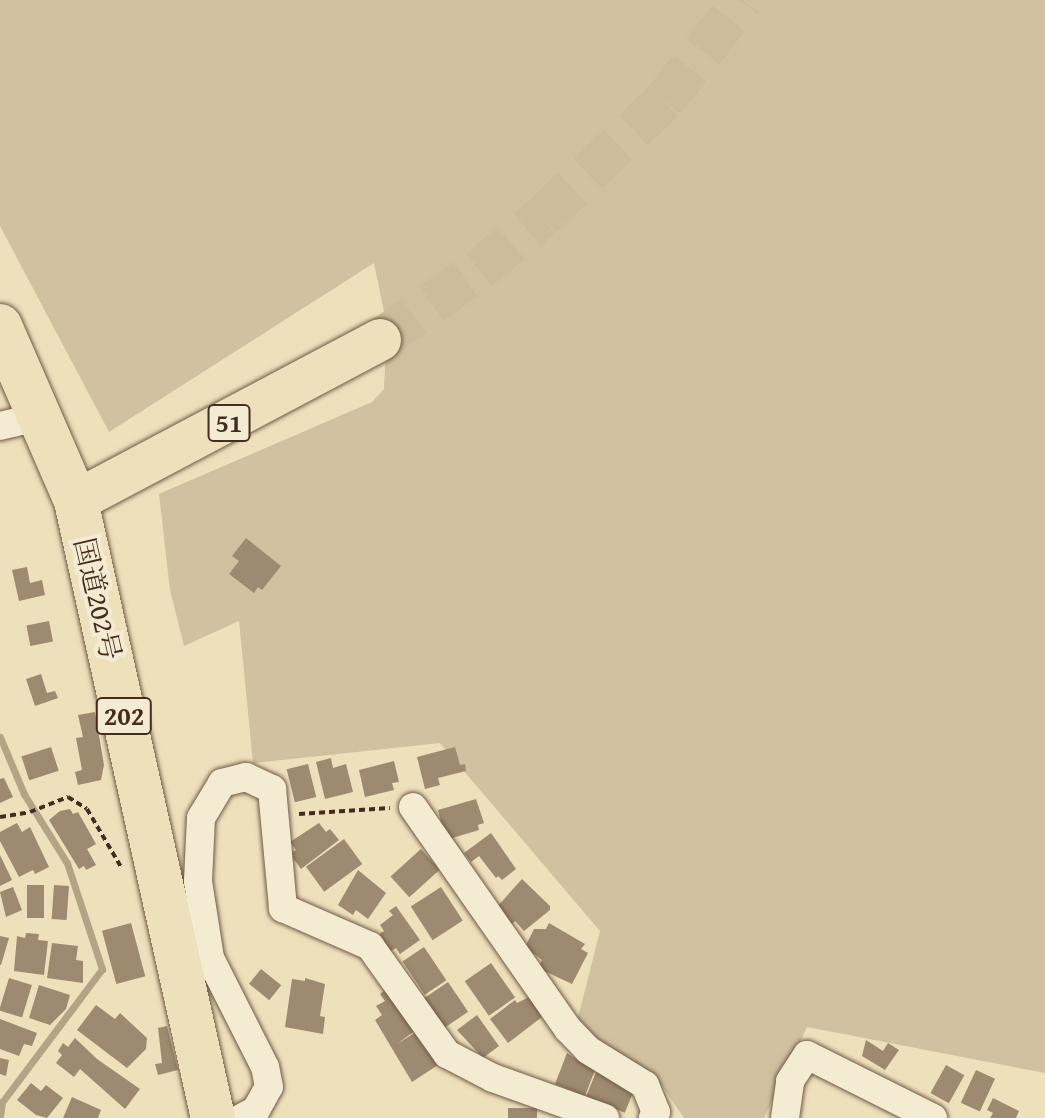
<!DOCTYPE html>
<html>
<head>
<meta charset="utf-8">
<style>
  body { margin:0 }
  #map { position:relative; width:1045px; height:1118px; overflow:hidden; background:#eee0bb; font-family:"Gentium Book Plus","Noto Serif JP",serif }
  div>[style] { position:absolute }
  .green>* { inset:0; background:#d1c1a0 }
  .stream>* { height:7px; margin:-3.5px; padding:0 3.5px; transform-origin:3.5px; border-radius:3.5px; background:#b5a386 }
  .building>* { inset:0; background:#9d8a70; transform-origin:0 0 }
  .primary-tunnel>* { height:42px; margin-top:-21px; transform-origin:0; background:repeating-linear-gradient(90deg,#ccbc9c 0 42px,transparent 0 63px) }
  .path>* { height:4px; margin-top:-2px; transform-origin:0; background:repeating-linear-gradient(90deg,#462c1f 0 6px,transparent 0 10px) }
  .roads { filter:drop-shadow(0 0 2px #705946) drop-shadow(0 0 2px #705946) }
  .minor>* { height:28px; margin:-14px; padding:0 14px; transform-origin:14px; border-radius:14px; background:#f4ebd3 }
  .primary>* { height:42px; margin:-21px; padding:0 21px; transform-origin:21px; border-radius:21px; background:#eee0bb }
  .trunk>* { height:44px; margin:-22px; padding:0 22px; transform-origin:22px; border-radius:22px; background:#eee0bb }
  span { translate:-50% -50%; white-space:nowrap; text-align:center; line-height:1.15; -webkit-text-stroke:8px #f4ebd3; paint-order:stroke }
  .shield-label span { padding:2px 6px; background:#f4ebd3; border:2px solid; border-radius:6px; -webkit-text-stroke-width:0 }
  .shield-label { font-size:26px; color:#462c1f; font-weight:700 }
  .street-label { font-size:28px; color:#462c1f }
</style>
</head>
<body>
<div id="map">
  <div class="green">
    <div style="clip-path:polygon(0 0,1045px 0,1045px 1073px,807px 1027px,764px 1118px,684px 1118px,658px 1080px,570px 1049px,600px 931px,440px 743px,253px 763px,239px 621px,184px 646px,170px 590px,159px 494px,372px 402px,384px 389px,387px 327px,374px 263px,109px 432px,0 226px)"></div>
  </div>
  <div class="stream">
    <div style="left:0;top:737px;width:62px;rotate:67.2deg"></div>
    <div style="left:24px;top:794px;width:81px;rotate:58.1deg"></div>
    <div style="left:67px;top:863px;width:112px;rotate:71.7deg"></div>
    <div style="left:102px;top:969px;width:166px;rotate:126.9deg"></div>
    <div style="left:2px;top:1102px;width:15px;rotate:98deg"></div>
  </div>
  <div class="building">
    <div style="clip-path:polygon(246px 538px,281px 566px,262px 590px,258px 587px,254px 593px,229px 574px,239px 561px,232px 556px)"></div>
    <div style="clip-path:polygon(27px 567px,30px 583px,42px 580px,45px 595px,19px 601px,12px 570px)"></div>
    <div style="left:49px;top:621px;width:21px;height:23px;rotate:79deg"></div>
    <div style="clip-path:polygon(41px 674px,47px 693px,55px 691px,58px 698px,35px 706px,26px 679px)"></div>
    <div style="clip-path:polygon(95px 712px,104px 765px,101px 780px,78px 785px,75px 772px,82px 770px,76px 738px,83px 737px,78px 715px)"></div>
    <div style="left:51px;top:747px;width:25px;height:31px;rotate:72deg"></div>
    <div style="clip-path:polygon(455px 747px,460px 765px,465px 764px,466px 771px,438px 778px,440px 785px,425px 789px,417px 757px)"></div>
    <div style="clip-path:polygon(331px 758px,333px 768px,346px 764px,353px 792px,325px 799px,316px 762px)"></div>
    <div style="clip-path:polygon(394px 761px,399px 782px,392px 783px,394px 790px,365px 797px,359px 770px)"></div>
    <div style="left:308px;top:764px;width:34px;height:22px;rotate:76deg"></div>
    <div style="clip-path:polygon(4px 778px,13px 797px,0 803px,0 779px)"></div>
    <div style="clip-path:polygon(476px 799px,484px 823px,478px 825px,479px 830px,446px 840px,438px 810px)"></div>
    <div style="clip-path:polygon(70px 809px,73px 814px,78px 812px,96px 844px,87px 849px,96px 865px,86px 870px,84px 866px,79px 869px,49px 820px,60px 811px)"></div>
    <div style="clip-path:polygon(17px 823px,22px 832px,30px 827px,49px 867px,35px 874px,33px 870px,19px 877px,0 841px,0 832px)"></div>
    <div style="clip-path:polygon(319px 823px,326px 832px,330px 829px,339px 840px,301px 869px,290px 854px,296px 850px,290px 842px)"></div>
    <div style="clip-path:polygon(491px 833px,516px 869px,502px 880px,498px 876px,496px 878px,479px 856px,471px 862px,464px 853px)"></div>
    <div style="left:344px;top:839px;width:31px;height:47px;rotate:54deg"></div>
    <div style="left:421px;top:849px;width:28px;height:41px;rotate:48deg"></div>
    <div style="clip-path:polygon(0 855px,12px 880px,0 886px)"></div>
    <div style="clip-path:polygon(358px 870px,386px 893px,368px 919px,356px 910px,353px 915px,338px 905px)"></div>
    <div style="clip-path:polygon(522px 879px,550px 906px,550px 910px,524px 931px,515px 921px,511px 925px,496px 908px)"></div>
    <div style="left:27px;top:885px;width:17px;height:33px"></div>
    <div style="left:54px;top:885px;width:15px;height:34px;rotate:4deg"></div>
    <div style="clip-path:polygon(13px 887px,22px 910px,6px 917px,0 892px)"></div>
    <div style="left:441px;top:887px;width:40px;height:36px;rotate:57deg"></div>
    <div style="clip-path:polygon(396px 906px,420px 940px,400px 954px,396px 948px,391px 951px,379px 934px,384px 931px,380px 925px,393px 915px,389px 911px)"></div>
    <div style="left:131px;top:923px;width:55px;height:30px;rotate:75deg"></div>
    <div style="clip-path:polygon(549px 923px,585px 944px,581px 949px,588px 953px,572px 984px,538px 968px,542px 960px,525px 947px,534px 929px,546px 929px)"></div>
    <div style="clip-path:polygon(26px 933px,39px 934px,38px 940px,48px 941px,44px 975px,14px 971px,17px 936px,25px 938px)"></div>
    <div style="clip-path:polygon(0 936px,9px 938px,1px 965px,0 965px)"></div>
    <div style="clip-path:polygon(52px 943px,78px 946px,76px 960px,83px 961px,83px 983px,47px 978px)"></div>
    <div style="left:424px;top:947px;width:40px;height:26px;rotate:56deg"></div>
    <div style="left:491px;top:963px;width:42px;height:32px;rotate:55deg"></div>
    <div style="left:261px;top:969px;width:26px;height:19px;rotate:39deg"></div>
    <div style="left:9px;top:978px;width:24px;height:34px;rotate:17deg"></div>
    <div style="clip-path:polygon(305px 978px,325px 984px,320px 1016px,325px 1017px,323px 1034px,285px 1027px,292px 979px,305px 981px)"></div>
    <div style="left:448px;top:982px;width:36px;height:29px;rotate:56deg"></div>
    <div style="clip-path:polygon(39px 985px,70px 995px,66px 1009px,50px 1025px,29px 1018px)"></div>
    <div style="clip-path:polygon(390px 986px,416px 1030px,397px 1044px,416px 1032px,438px 1065px,412px 1082px,375px 1020px,382px 1015px,376px 1006px,385px 1001px,380px 994px)"></div>
    <div style="clip-path:polygon(533px 995px,538px 1002px,534px 1005px,542px 1017px,508px 1043px,490px 1019px,515px 1000px,517px 1003px)"></div>
    <div style="clip-path:polygon(96px 1005px,115px 1019px,120px 1013px,147px 1038px,146px 1049px,127px 1068px,77px 1030px)"></div>
    <div style="clip-path:polygon(477px 1015px,499px 1046px,483px 1058px,457px 1030px)"></div>
    <div style="clip-path:polygon(0 1019px,37px 1033px,32px 1046px,24px 1044px,19px 1056px,0 1049px)"></div>
    <div style="clip-path:polygon(167px 1026px,178px 1070px,158px 1075px,155px 1064px,162px 1063px,158px 1028px)"></div>
    <div style="clip-path:polygon(75px 1038px,97px 1059px,140px 1089px,125px 1109px,80px 1069px,74px 1077px,56px 1063px,62px 1055px,58px 1051px,63px 1043px,68px 1047px)"></div>
    <div style="clip-path:polygon(866px 1040px,883px 1051px,888px 1043px,899px 1050px,885px 1070px,862px 1056px)"></div>
    <div style="clip-path:polygon(567px 1053px,585px 1065px,597px 1065px,585px 1096px,555px 1084px)"></div>
    <div style="clip-path:polygon(0 1058px,9px 1060px,6px 1076px,0 1074px)"></div>
    <div style="left:946px;top:1065px;width:21px;height:32px;rotate:29deg"></div>
    <div style="left:976px;top:1070px;width:21px;height:36px;rotate:25deg"></div>
    <div style="left:596px;top:1072px;width:42px;height:27px;rotate:22deg"></div>
    <div style="clip-path:polygon(31px 1083px,41px 1091px,46px 1085px,63px 1098px,47px 1118px,36px 1115px,17px 1100px)"></div>
    <div style="clip-path:polygon(72px 1097px,101px 1110px,98px 1118px,63px 1118px)"></div>
    <div style="clip-path:polygon(993px 1098px,1019px 1111px,1016px 1118px,990px 1118px,993px 1113px,987px 1110px)"></div>
    <div style="left:508px;top:1108px;width:29px;height:10px"></div>
  </div>
  <div class="primary-tunnel">
    <div style="left:380px;top:340px;width:121px;rotate:-35.3deg"></div>
    <div style="left:479px;top:270px;width:82px;rotate:-40.1deg"></div>
    <div style="left:542px;top:217px;width:168px;rotate:-43.6deg"></div>
    <div style="left:664px;top:101px;width:128px;rotate:-52deg"></div>
  </div>
  <div class="path">
    <div style="left:299px;top:814px;width:91px;rotate:-3.8deg"></div>
    <div style="left:0;top:817px;width:30px;rotate:-9deg"></div>
    <div style="left:30px;top:812px;width:41px;rotate:-21.5deg"></div>
    <div style="left:68px;top:797px;width:22px;rotate:32deg"></div>
    <div style="left:87px;top:809px;width:67px;rotate:59.6deg"></div>
  </div>
  <div class="roads">
    <div class="minor">
      <div style="left:0;top:426px;width:43px;rotate:-13.4deg"></div>
      <div style="left:413px;top:807px;width:271px;rotate:55.1deg"></div>
      <div style="left:568px;top:1029px;width:29px;rotate:46deg"></div>
      <div style="left:588px;top:1050px;width:67px;rotate:31.6deg"></div>
      <div style="left:645px;top:1085px;width:29px;rotate:68deg"></div>
      <div style="left:656px;top:1112px;width:7px;rotate:117deg"></div>
      <div style="left:241px;top:1118px;width:17px;rotate:-28deg"></div>
      <div style="left:256px;top:1110px;width:26px;rotate:-61deg"></div>
      <div style="left:269px;top:1087px;width:20px;rotate:-101deg"></div>
      <div style="left:265px;top:1067px;width:122px;rotate:-116.8deg"></div>
      <div style="left:210px;top:958px;width:78px;rotate:-98.9deg"></div>
      <div style="left:198px;top:881px;width:63px;rotate:-87.3deg"></div>
      <div style="left:201px;top:818px;width:41px;rotate:-59deg"></div>
      <div style="left:222px;top:783px;width:25px;rotate:-14deg"></div>
      <div style="left:246px;top:777px;width:29px;rotate:25deg"></div>
      <div style="left:272px;top:789px;width:120px;rotate:84.7deg"></div>
      <div style="left:283px;top:908px;width:95px;rotate:23.6deg"></div>
      <div style="left:370px;top:946px;width:133px;rotate:54.5deg"></div>
      <div style="left:447px;top:1054px;width:52px;rotate:27.6deg"></div>
      <div style="left:493px;top:1078px;width:119px;rotate:19.7deg"></div>
      <div style="left:785px;top:1118px;width:37px;rotate:-82deg"></div>
      <div style="left:790px;top:1081px;width:31px;rotate:-57deg"></div>
      <div style="left:807px;top:1055px;width:141px;rotate:26.6deg"></div>
    </div>
    <div class="primary">
      <div style="left:76px;top:501px;width:344px;rotate:-27.9deg"></div>
    </div>
    <div class="trunk">
      <div style="left:0;top:326px;width:191px;rotate:66.5deg"></div>
      <div style="left:76px;top:501px;width:632px;rotate:77.48deg"></div>
    </div>
  </div>
  <div class="shield-label">
    <span style="left:229px;top:423px">51</span>
    <span style="left:124px;top:716px">202</span>
  </div>
  <div class="street-label">
    <span style="left:98px;top:599px;rotate:77deg">国道202号</span>
  </div>
</div>
</body>
</html>
